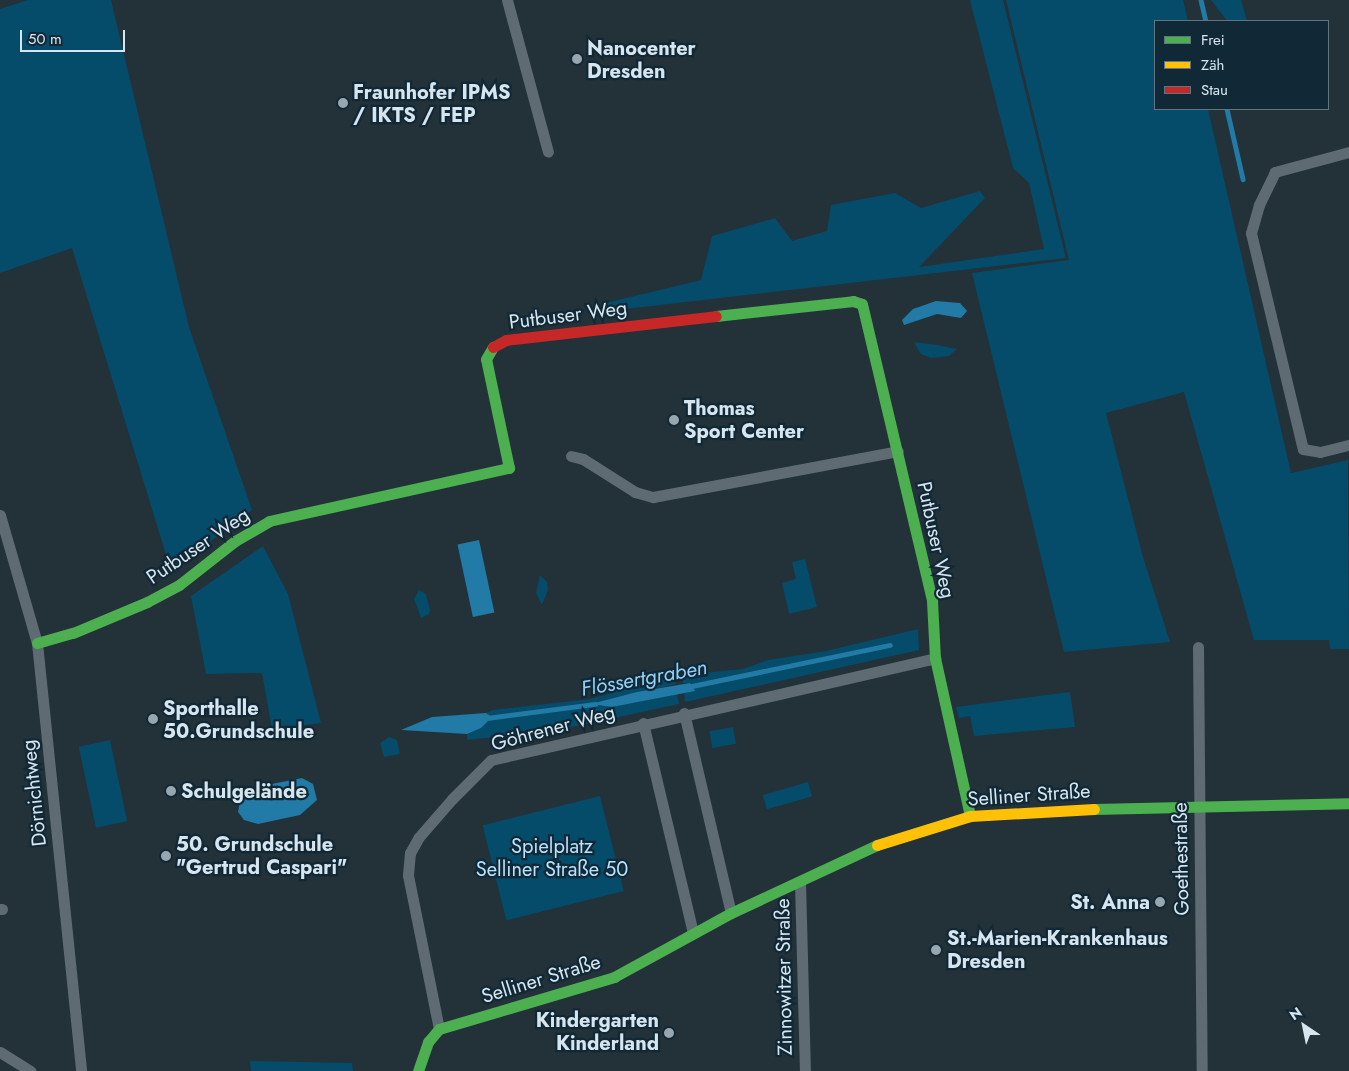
<!DOCTYPE html>
<html>
<head>
<meta charset="utf-8">
<style>
  body { margin:0 }
  #map { position:relative; width:1349px; height:1071px; overflow:hidden; background:#233139; font-family:Jost,sans-serif }
  div>[style] { position:absolute }
  .green>* { inset:0; background:#054b6a; transform-origin:0 0 }
  .water>* { inset:0; background:#227aa6; transform-origin:0 0 }
  .stream>* { height:4.5px; margin:-2.25px; padding:0 2.25px; transform-origin:2.25px; border-radius:2.25px; background:#227aa6 }
  .street>* { height:11px; margin:-5.5px; padding:0 5.5px; transform-origin:5.5px; border-radius:5.5px; background:#5e6b72 }
  .fast>* { height:11px; margin:-5.5px; padding:0 5.5px; transform-origin:5.5px; border-radius:5.5px; background:#4caf50 }
  .slow>* { height:11px; margin:-5.5px; padding:0 5.5px; transform-origin:5.5px; border-radius:5.5px; background:#ffc107 }
  .jam>* { height:11px; margin:-5.5px; padding:0 5.5px; transform-origin:5.5px; border-radius:5.5px; background:#c62828 }
  .dots>* { width:14px; height:14px; translate:-50% -50%; box-sizing:border-box; border:2px solid #112937; border-radius:50% }
  span { translate:-50% -50%; white-space:nowrap; text-align:center; line-height:1.15; -webkit-text-stroke:4.5px #112937; paint-order:stroke }
  .poi-label { font-size:20px; color:#d7e5ee; font-weight:700 }
  .left { translate:0 -50%; text-align:left }
  .right { translate:-100% -50%; text-align:right }
  .street-label { font-size:20px; color:#d7e5ee }
  .park-label { font-size:20px; color:#b8e1fc }
  .water-label { font-size:21px; color:#91d1f8; font-style:italic }
  .legend { position:absolute; left:1154px; top:20px; width:175px; height:90px; box-sizing:border-box; background:#112937; border:1px solid #607480; margin:0; padding:6px 9px; list-style:none; font-size:15px; color:#d7e5ee }
  .legend li { display:flex; align-items:center; gap:10px; height:25px }
  .legend b { width:25px; border:1px solid #607480 }
  .north { position:absolute; left:1279px; top:1001px; width:50px; height:50px; -webkit-text-stroke:4px #112937; paint-order:stroke; rotate:326deg; font-size:14px; font-weight:700; line-height:20px; text-align:center; color:#d7e5ee }
  .north::after { content:''; display:block; margin:auto; width:18px; height:22px; background:#d7e5ee; clip-path:polygon(50% 0,100% 100%,50% 72%,0 100%) }
  .scale { position:absolute; left:20px; top:30px; width:105px; height:22px; box-sizing:border-box; border:2px solid #d7e5ee; border-top:0; padding-left:6px; font-size:15px; line-height:18px; white-space:nowrap; color:#d7e5ee; -webkit-text-stroke:4px #112937; paint-order:stroke }
</style>
</head>
<body>
<div id="map">
  <div class="green">
    <div style="clip-path:polygon(28px 0,111px 0,189px 327px,252px 510px,171px 571px,72px 248px,0 273px,0 9px)"></div>
    <div style="clip-path:polygon(970px 0,1003px 0,1066px 258px,608px 311px,606px 303px,701px 280px,712px 236px,775px 218px,792px 241px,827px 231px,831px 205px,895px 193px,921px 208px,980px 191px,985px 198px,919px 267px,1044px 249px,1029px 183px,1013px 168px)"></div>
    <div style="clip-path:polygon(1006px 0,1183px 0,1188px 21px,1155px 21px,1155px 109px,1208px 109px,1291px 473px,1348px 460px,1349px 649px,1330px 649px,1329px 640px,1254px 640px,1184px 392px,1106px 413px,1143px 557px,1170px 642px,1064px 652px,972px 273px,1069px 260px)"></div>
    <div style="clip-path:polygon(1211px 0,1241px 0,1247px 21px,1227px 21px)"></div>
    <div style="clip-path:polygon(914px 342px,938px 345px,957px 349px,949px 356px,931px 358px,921px 354px)"></div>
    <div style="clip-path:polygon(263px 546px,288px 594px,321px 723px,272px 729px,262px 673px,206px 674px,191px 596px)"></div>
    <div style="clip-path:polygon(805px 559px,817px 607px,789px 614px,782px 583px,796px 579px,792px 562px)"></div>
    <div style="clip-path:polygon(540px 575px,547px 582px,548px 590px,542px 605px,536px 593px)"></div>
    <div style="clip-path:polygon(419px 590px,426px 594px,430px 610px,429px 614px,421px 618px,414px 599px)"></div>
    <div style="clip-path:polygon(918px 629px,919px 650px,685px 702px,684px 693px,694px 691px,690px 683px,683px 683px,682px 675px,743px 669px,768px 660px,826px 651px)"></div>
    <div style="clip-path:polygon(675px 676px,676px 684px,593px 704px,612px 707px,677px 694px,679px 704px,558px 730px,467px 740px,467px 734px,481px 728px,491px 717px,486px 713px,493px 710px,590px 699px)"></div>
    <div style="clip-path:polygon(1070px 692px,1075px 727px,974px 736px,970px 716px,959px 718px,956px 707px)"></div>
    <div style="left:733px;top:727px;width:17px;height:24px;rotate:80deg"></div>
    <div style="clip-path:polygon(389px 737px,397px 740px,400px 754px,384px 757px,380px 743px)"></div>
    <div style="left:110px;top:740px;width:83px;height:32px;rotate:78deg"></div>
    <div style="left:808px;top:782px;width:15px;height:47px;rotate:74deg"></div>
    <div style="left:600px;top:796px;width:98px;height:121px;rotate:76deg"></div>
    <div style="clip-path:polygon(250px 1061px,352px 1063px,353px 1071px,251px 1071px)"></div>
  </div>
  <div class="water">
    <div style="clip-path:polygon(936px 301px,960px 303px,967px 311px,961px 318px,937px 314px,904px 325px,902px 320px,913px 309px)"></div>
    <div style="left:479px;top:540px;width:74px;height:22px;rotate:78deg"></div>
    <div style="clip-path:polygon(690px 683px,695px 691px,612px 707px,591px 704px,637px 692px)"></div>
    <div style="clip-path:polygon(486px 713px,492px 717px,481px 728px,467px 734px,401px 730px,432px 717px)"></div>
    <div style="clip-path:polygon(302px 778px,313px 784px,317px 800px,300px 815px,258px 824px,244px 820px,238px 812px,241px 796px,252px 788px)"></div>
  </div>
  <div class="stream">
    <div style="left:1201px;top:0;width:22px;rotate:77deg"></div>
    <div style="left:1227px;top:109px;width:72px;rotate:77.1deg"></div>
    <div style="left:687px;top:687px;width:207px;rotate:-11.7deg"></div>
    <div style="left:487px;top:718px;width:109px;rotate:-7.4deg"></div>
  </div>
  <div class="street">
    <div style="left:507px;top:0;width:157px;rotate:74.9deg"></div>
    <div style="left:1349px;top:152px;width:77px;rotate:164.9deg"></div>
    <div style="left:1275px;top:172px;width:37px;rotate:116deg"></div>
    <div style="left:1259px;top:205px;width:29px;rotate:106deg"></div>
    <div style="left:1251px;top:233px;width:222px;rotate:76.5deg"></div>
    <div style="left:1303px;top:449px;width:17px;rotate:10deg"></div>
    <div style="left:1320px;top:452px;width:30px;rotate:-14deg"></div>
    <div style="left:571px;top:456px;width:12px;rotate:14deg"></div>
    <div style="left:583px;top:459px;width:62px;rotate:32.4deg"></div>
    <div style="left:635px;top:492px;width:19px;rotate:16deg"></div>
    <div style="left:653px;top:497px;width:249px;rotate:-10.6deg"></div>
    <div style="left:0;top:515px;width:133px;rotate:73.9deg"></div>
    <div style="left:37px;top:643px;width:430px;rotate:84.1deg"></div>
    <div style="left:1198px;top:647px;width:424px;rotate:89.5deg"></div>
    <div style="left:684px;top:713px;width:205px;rotate:76.8deg"></div>
    <div style="left:643px;top:723px;width:216px;rotate:76.6deg"></div>
    <div style="left:800px;top:882px;width:189px;rotate:88.5deg"></div>
    <div style="left:0;top:909px;width:2px"></div>
    <div style="left:439px;top:1029px;width:157px;rotate:-101.4deg"></div>
    <div style="left:408px;top:875px;width:22px;rotate:-85deg"></div>
    <div style="left:410px;top:853px;width:18px;rotate:-61deg"></div>
    <div style="left:419px;top:837px;width:50px;rotate:-49deg"></div>
    <div style="left:452px;top:799px;width:55px;rotate:-45deg"></div>
    <div style="left:491px;top:760px;width:456px;rotate:-12.9deg"></div>
    <div style="left:0;top:1052px;width:36px;rotate:32deg"></div>
  </div>
  <div class="fast">
    <div style="left:716px;top:316px;width:138px;rotate:-6.2deg"></div>
    <div style="left:853px;top:301px;width:9px;rotate:18deg"></div>
    <div style="left:862px;top:304px;width:305px;rotate:76.7deg"></div>
    <div style="left:932px;top:601px;width:57px;rotate:87deg"></div>
    <div style="left:935px;top:658px;width:162px;rotate:77.5deg"></div>
    <div style="left:37px;top:643px;width:37px;rotate:-16deg"></div>
    <div style="left:73px;top:633px;width:80px;rotate:-22.7deg"></div>
    <div style="left:147px;top:602px;width:36px;rotate:-28deg"></div>
    <div style="left:179px;top:585px;width:71px;rotate:-38.2deg"></div>
    <div style="left:235px;top:541px;width:39px;rotate:-30deg"></div>
    <div style="left:269px;top:521px;width:246px;rotate:-12.5deg"></div>
    <div style="left:509px;top:468px;width:111px;rotate:-101.9deg"></div>
    <div style="left:486px;top:359px;width:14px;rotate:-60deg"></div>
    <div style="left:1094px;top:809px;width:255px;rotate:-1.3deg"></div>
    <div style="left:418px;top:1071px;width:31px;rotate:-71deg"></div>
    <div style="left:428px;top:1042px;width:17px;rotate:-50deg"></div>
    <div style="left:439px;top:1029px;width:183px;rotate:-16.5deg"></div>
    <div style="left:614px;top:977px;width:133px;rotate:-28.7deg"></div>
    <div style="left:731px;top:913px;width:161px;rotate:-25deg"></div>
  </div>
  <div class="slow">
    <div style="left:877px;top:845px;width:97px;rotate:-17.3deg"></div>
    <div style="left:970px;top:816px;width:124px;rotate:-3.2deg"></div>
  </div>
  <div class="jam">
    <div style="left:493px;top:347px;width:15px;rotate:-28deg"></div>
    <div style="left:506px;top:340px;width:211px;rotate:-6.5deg"></div>
  </div>
  <div class="dots">
    <div style="left:577px;top:59px;background:#98a6af"></div>
    <div style="left:343px;top:103px;background:#98a6af"></div>
    <div style="left:674px;top:420px;background:#98a6af"></div>
    <div style="left:153px;top:719px;background:#98a6af"></div>
    <div style="left:171px;top:791px;background:#98a6af"></div>
    <div style="left:166px;top:856px;background:#98a6af"></div>
    <div style="left:1160px;top:902px;background:#98a6af"></div>
    <div style="left:936px;top:950px;background:#98a6af"></div>
    <div style="left:669px;top:1033px;background:#98a6af"></div>
  </div>
  <div class="poi-label">
    <span class="left" style="left:587px;top:60px">Nanocenter<br>Dresden</span>
    <span class="left" style="left:353px;top:104px">Fraunhofer IPMS<br>/ IKTS / FEP</span>
    <span class="left" style="left:684px;top:420px">Thomas<br>Sport Center</span>
    <span class="left" style="left:163px;top:720px">Sporthalle<br>50.Grundschule</span>
    <span class="left" style="left:181px;top:791px">Schulgelände</span>
    <span class="left" style="left:176px;top:856px">50. Grundschule<br>"Gertrud Caspari"</span>
    <span class="right" style="left:1150px;top:902px">St. Anna</span>
    <span class="left" style="left:947px;top:950px">St.-Marien-Krankenhaus<br>Dresden</span>
    <span class="right" style="left:659px;top:1032px">Kindergarten<br>Kinderland</span>
  </div>
  <div class="street-label">
    <span style="left:568px;top:315px;rotate:-7deg">Putbuser Weg</span>
    <span style="left:936px;top:540px;rotate:78deg">Putbuser Weg</span>
    <span style="left:198px;top:546px;rotate:-34deg">Putbuser Weg</span>
    <span style="left:553px;top:728px;rotate:-15deg">Göhrener Weg</span>
    <span style="left:34px;top:793px;rotate:-96deg">Dörnichtweg</span>
    <span style="left:1029px;top:795px;rotate:-4deg">Selliner Straße</span>
    <span style="left:1181px;top:859px;rotate:-91deg">Goethestraße</span>
    <span style="left:784px;top:977px;rotate:-91deg">Zinnowitzer Straße</span>
    <span style="left:541px;top:979px;rotate:-17deg">Selliner Straße</span>
  </div>
  <div class="park-label">
    <span style="left:552px;top:858px">Spielplatz<br>Selliner Straße 50</span>
  </div>
  <div class="water-label">
    <span style="left:644px;top:678px;rotate:-10deg">Flössertgraben</span>
  </div>
  <ul class="legend">
  <li><b style="height:6px;background:#4caf50"></b>Frei</li>
  <li><b style="height:6px;background:#ffc107"></b>Zäh</li>
  <li><b style="height:6px;background:#c62828"></b>Stau</li>
  </ul>
  <div class="north">N</div>
  <div class="scale">50 m</div>
</div>
</body>
</html>
